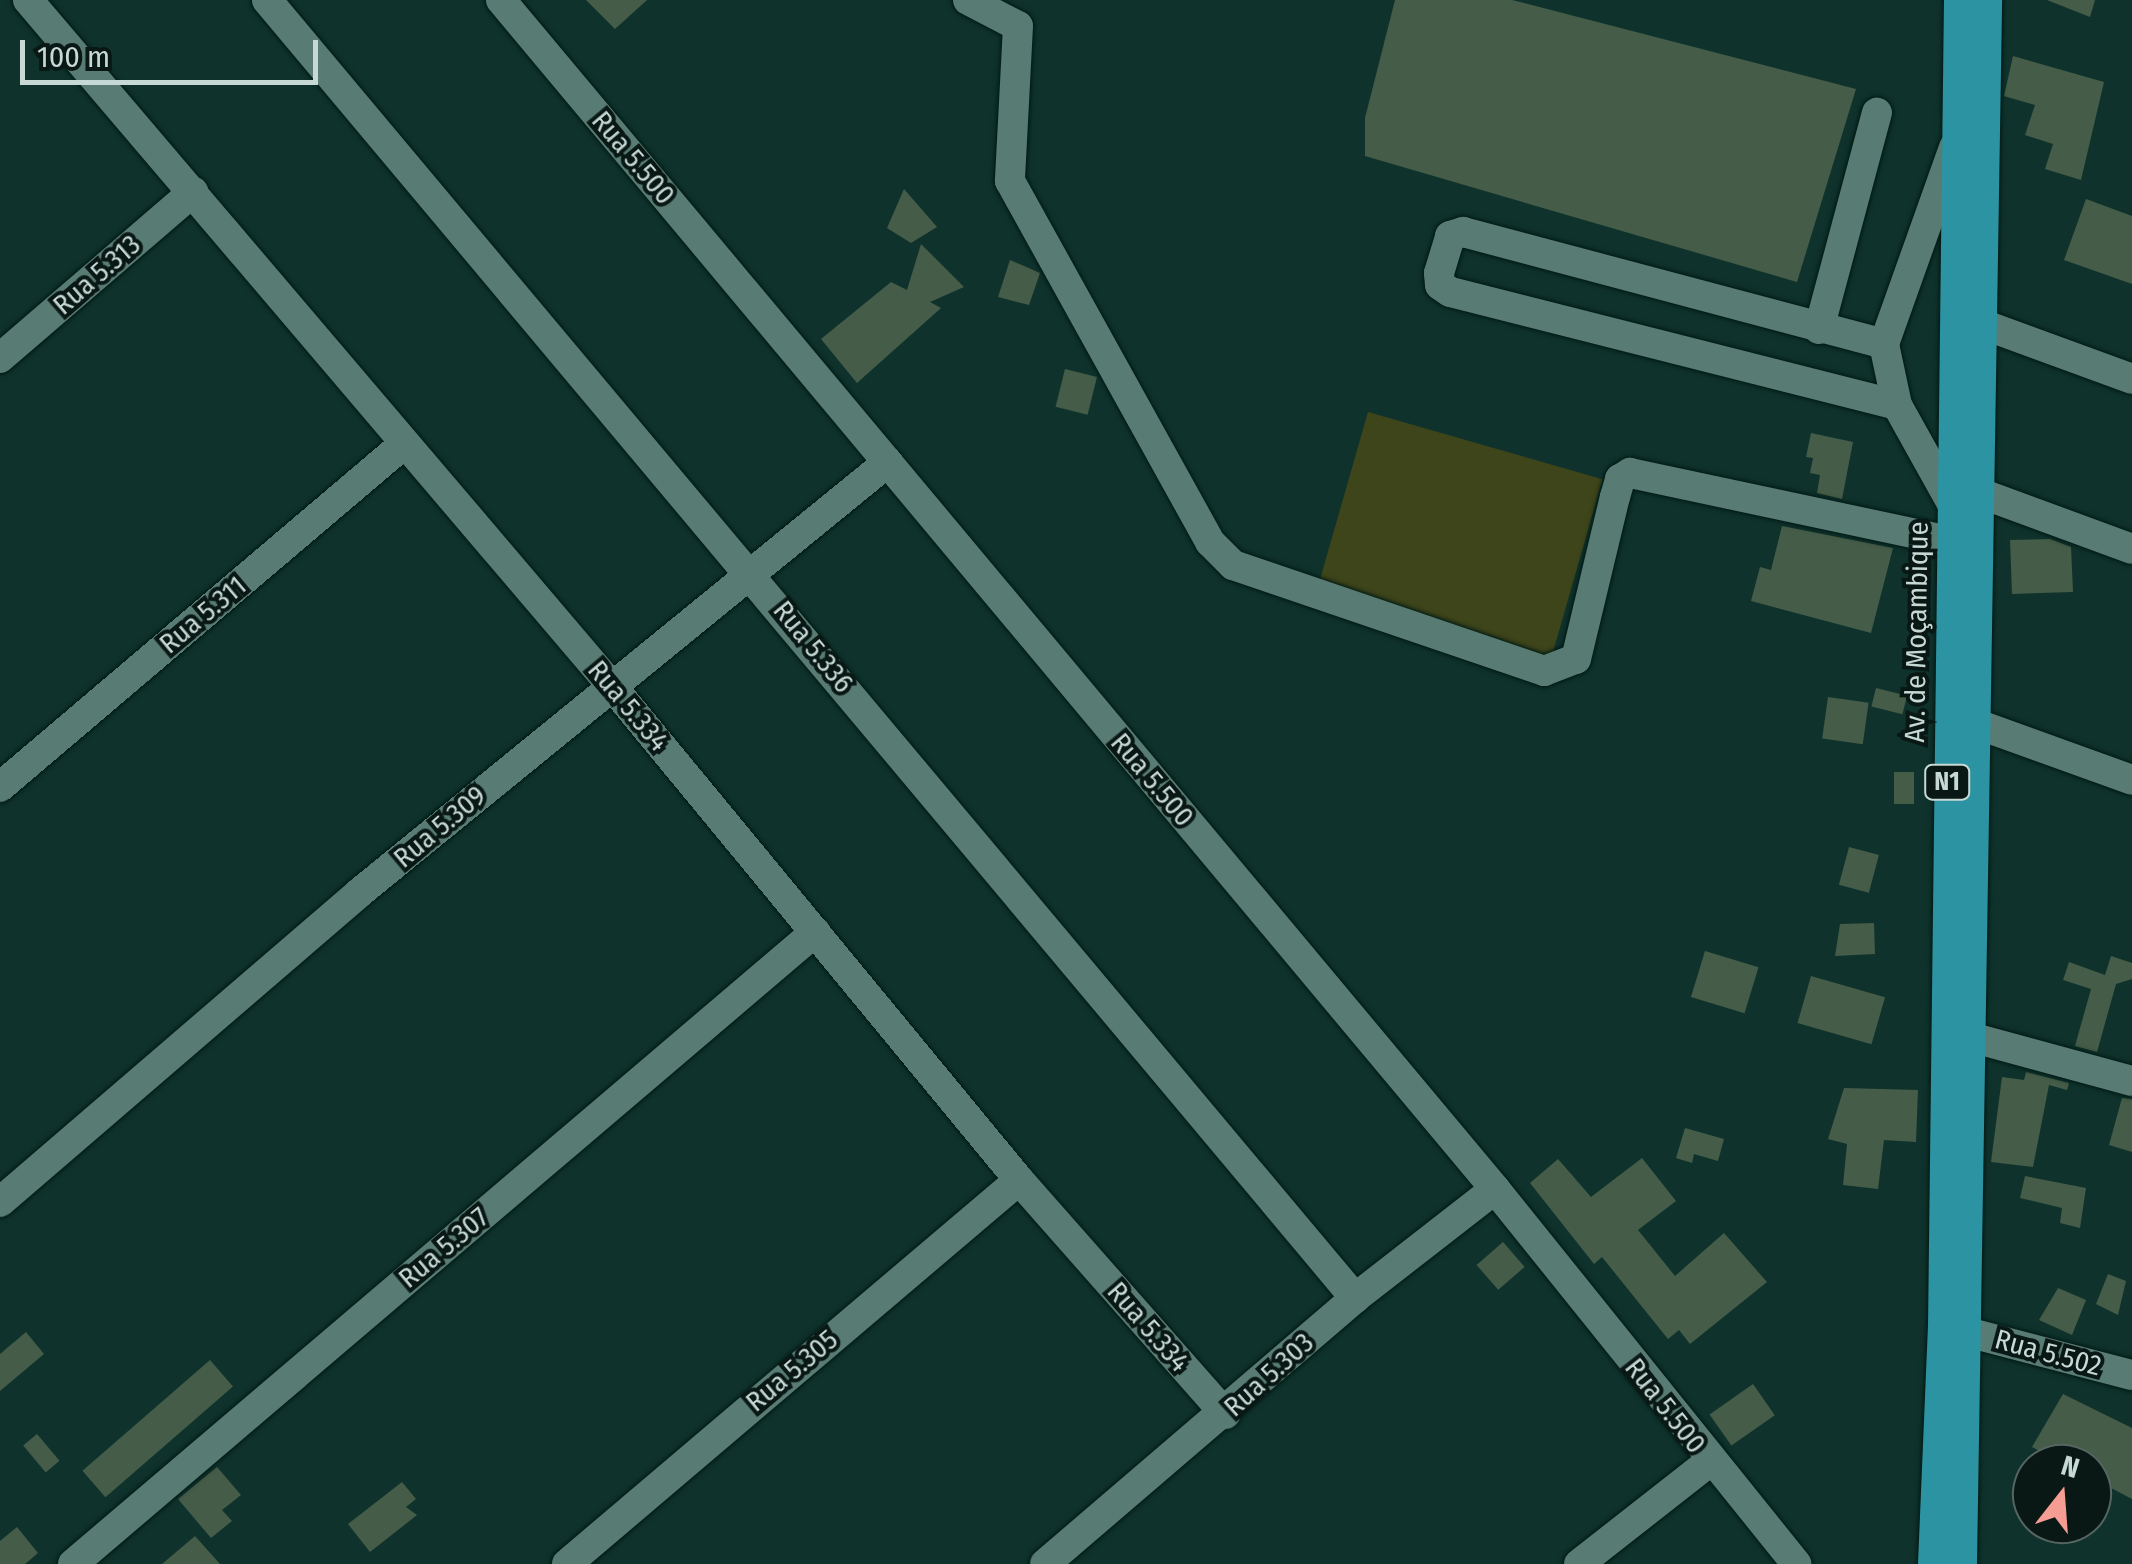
<!DOCTYPE html>
<html>
<head>
<meta charset="utf-8">
<style>
  body { margin:0 }
  #map { position:relative; width:2132px; height:1564px; overflow:hidden; background:#0f332c; font-family:"Fira Sans Condensed",sans-serif }
  div>[style] { position:absolute }
  .green>* { inset:0; background:#3e451a; transform-origin:0 0 }
  .building>* { inset:0; background:#455c48; transform-origin:0 0 }
  .roads { filter:drop-shadow(0 0 2px #011915) drop-shadow(0 0 2px #011915) }
  .minor>* { height:30px; margin:-15px; padding:0 15px; transform-origin:15px; border-radius:15px; background:#587c73 }
  .highway>* { height:30px; margin:-15px; padding:0 15px; transform-origin:15px; border-radius:15px; background:#2c93a2 }
  span { translate:-50% -50%; white-space:nowrap; text-align:center; line-height:1.15; -webkit-text-stroke:8px #091814; paint-order:stroke }
  .shield-label span { padding:2px 8px; background:#091814; border:2px solid; border-radius:8px; -webkit-text-stroke-width:0 }
  .shield-label { font-size:25px; color:#c7d9d5; font-weight:700 }
  .street-label { font-size:28px; color:#c7d9d5 }
  .north { position:absolute; left:2012px; top:1444px; width:100px; height:100px; box-sizing:border-box; background:#091814; border:2px solid #556561; border-radius:50%; rotate:17deg; font-size:28px; font-weight:700; line-height:40px; text-align:center; color:#c7d9d5 }
  .north::after { content:''; display:block; margin:auto; width:35px; height:45px; background:#f59c93; clip-path:polygon(50% 0,100% 100%,50% 72%,0 100%) }
  .scale { position:absolute; left:20px; top:40px; width:298px; height:45px; box-sizing:border-box; border:5px solid #c7d9d5; border-top:0; padding-left:12px; font-size:30px; line-height:35px; white-space:nowrap; color:#c7d9d5; -webkit-text-stroke:8px #091814; paint-order:stroke }
</style>
</head>
<body>
<div id="map">
  <div class="green">
    <div style="left:1368px;top:412px;width:244px;height:187px;rotate:16deg"></div>
  </div>
  <div class="building">
    <div style="clip-path:polygon(586px 0,647px 0,615px 29px)"></div>
    <div style="clip-path:polygon(1395px 0,1512px 0,1856px 89px,1797px 282px,1365px 156px,1365px 118px)"></div>
    <div style="clip-path:polygon(2047px 0,2095px 0,2090px 17px)"></div>
    <div style="clip-path:polygon(2013px 56px,2104px 82px,2081px 180px,2045px 169px,2053px 144px,2025px 135px,2035px 105px,2004px 96px)"></div>
    <div style="clip-path:polygon(904px 189px,937px 227px,911px 243px,887px 228px)"></div>
    <div style="clip-path:polygon(2086px 199px,2132px 216px,2132px 284px,2064px 260px)"></div>
    <div style="clip-path:polygon(921px 244px,964px 287px,930px 302px,941px 308px,857px 383px,821px 339px,891px 282px,907px 290px)"></div>
    <div style="clip-path:polygon(1010px 260px,1040px 273px,1029px 305px,998px 297px)"></div>
    <div style="left:1065px;top:369px;width:33px;height:39px;rotate:14deg"></div>
    <div style="clip-path:polygon(1811px 433px,1853px 442px,1842px 499px,1817px 493px,1820px 475px,1810px 473px,1813px 458px,1806px 457px)"></div>
    <div style="clip-path:polygon(1782px 526px,1893px 548px,1871px 633px,1751px 601px,1760px 567px,1771px 570px)"></div>
    <div style="clip-path:polygon(2050px 539px,2071px 547px,2073px 592px,2012px 594px,2010px 540px)"></div>
    <div style="left:1876px;top:688px;width:32px;height:19px;rotate:14deg"></div>
    <div style="left:1828px;top:697px;width:41px;height:42px;rotate:8deg"></div>
    <div style="left:1894px;top:772px;width:20px;height:32px"></div>
    <div style="left:1849px;top:847px;width:31px;height:39px;rotate:15deg"></div>
    <div style="clip-path:polygon(1874px 923px,1875px 954px,1835px 956px,1840px 924px)"></div>
    <div style="left:1705px;top:951px;width:56px;height:48px;rotate:17deg"></div>
    <div style="clip-path:polygon(2111px 956px,2132px 963px,2132px 979px,2116px 984px,2097px 1052px,2075px 1046px,2091px 989px,2063px 980px,2069px 962px,2105px 975px)"></div>
    <div style="left:1811px;top:976px;width:77px;height:49px;rotate:16deg"></div>
    <div style="clip-path:polygon(2026px 1072px,2069px 1083px,2067px 1090px,2049px 1085px,2033px 1167px,1991px 1162px,2002px 1077px,2024px 1080px)"></div>
    <div style="clip-path:polygon(1844px 1088px,1918px 1090px,1916px 1142px,1884px 1140px,1878px 1189px,1843px 1185px,1847px 1144px,1828px 1139px)"></div>
    <div style="clip-path:polygon(2122px 1098px,2132px 1099px,2132px 1152px,2109px 1145px)"></div>
    <div style="clip-path:polygon(1685px 1128px,1724px 1139px,1718px 1161px,1694px 1154px,1692px 1163px,1676px 1158px)"></div>
    <div style="clip-path:polygon(1642px 1158px,1676px 1201px,1638px 1230px,1675px 1276px,1724px 1233px,1767px 1282px,1690px 1344px,1679px 1330px,1668px 1339px,1602px 1257px,1594px 1264px,1530px 1183px,1558px 1159px,1591px 1197px)"></div>
    <div style="clip-path:polygon(2025px 1176px,2086px 1188px,2080px 1228px,2060px 1223px,2062px 1208px,2020px 1198px)"></div>
    <div style="left:1503px;top:1242px;width:33px;height:35px;rotate:49deg"></div>
    <div style="clip-path:polygon(2108px 1274px,2126px 1281px,2118px 1315px,2096px 1304px)"></div>
    <div style="clip-path:polygon(2058px 1288px,2086px 1300px,2072px 1335px,2039px 1320px)"></div>
    <div style="clip-path:polygon(26px 1332px,44px 1354px,0 1391px,0 1354px)"></div>
    <div style="left:210px;top:1360px;width:35px;height:169px;rotate:49deg"></div>
    <div style="left:1753px;top:1384px;width:38px;height:53px;rotate:55deg"></div>
    <div style="clip-path:polygon(2063px 1394px,2132px 1428px,2132px 1499px,2092px 1478px,2092px 1464px,2065px 1464px,2032px 1447px)"></div>
    <div style="left:37px;top:1434px;width:35px;height:18px;rotate:50deg"></div>
    <div style="clip-path:polygon(217px 1467px,241px 1495px,222px 1510px,232px 1521px,211px 1538px,178px 1499px)"></div>
    <div style="clip-path:polygon(402px 1482px,416px 1499px,406px 1507px,417px 1515px,370px 1552px,348px 1524px)"></div>
    <div style="clip-path:polygon(17px 1527px,38px 1553px,25px 1564px,0 1564px,0 1541px)"></div>
    <div style="clip-path:polygon(195px 1536px,220px 1564px,162px 1564px)"></div>
  </div>
  <div class="roads">
    <div class="minor">
      <div style="left:28px;top:0;width:900px;rotate:49.6deg"></div>
      <div style="left:611px;top:685px;width:641px;rotate:50.5deg"></div>
      <div style="left:1019px;top:1180px;width:312px;rotate:48.6deg"></div>
      <div style="left:267px;top:0;width:1694px;rotate:50.03deg"></div>
      <div style="left:501px;top:0;width:1550px;rotate:50.1deg"></div>
      <div style="left:1495px;top:1189px;width:481px;rotate:51.2deg"></div>
      <div style="left:968px;top:0;width:56px;rotate:27.5deg"></div>
      <div style="left:1018px;top:26px;width:155px;rotate:93deg"></div>
      <div style="left:1010px;top:181px;width:413px;rotate:61deg"></div>
      <div style="left:1210px;top:542px;width:33px;rotate:45deg"></div>
      <div style="left:1233px;top:565px;width:329px;rotate:18.8deg"></div>
      <div style="left:1544px;top:671px;width:34px;rotate:-21deg"></div>
      <div style="left:1576px;top:659px;width:167px;rotate:-76.5deg"></div>
      <div style="left:1615px;top:497px;width:19px;rotate:-74deg"></div>
      <div style="left:1620px;top:479px;width:12px;rotate:-31deg"></div>
      <div style="left:1630px;top:473px;width:328px;rotate:12deg"></div>
      <div style="left:1982px;top:324px;width:160px;rotate:20.1deg"></div>
      <div style="left:1819px;top:329px;width:224px;rotate:-75deg"></div>
      <div style="left:1884px;top:344px;width:209px;rotate:-70.4deg"></div>
      <div style="left:0;top:358px;width:255px;rotate:-40.7deg"></div>
      <div style="left:1897px;top:405px;width:461px;rotate:-165.8deg"></div>
      <div style="left:1450px;top:292px;width:12px;rotate:-145deg"></div>
      <div style="left:1440px;top:285px;width:12px;rotate:-95deg"></div>
      <div style="left:1439px;top:273px;width:39px;rotate:-73deg"></div>
      <div style="left:1450px;top:236px;width:14px;rotate:-17deg"></div>
      <div style="left:1463px;top:232px;width:436px;rotate:14.9deg"></div>
      <div style="left:1884px;top:344px;width:62px;rotate:78deg"></div>
      <div style="left:1897px;top:405px;width:111px;rotate:60.9deg"></div>
      <div style="left:1980px;top:493px;width:162px;rotate:20.2deg"></div>
      <div style="left:1974px;top:723px;width:168px;rotate:19.8deg"></div>
      <div style="left:0;top:787px;width:531px;rotate:-40.34deg"></div>
      <div style="left:1970px;top:1037px;width:168px;rotate:15.2deg"></div>
      <div style="left:0;top:1202px;width:474px;rotate:-40.7deg"></div>
      <div style="left:359px;top:893px;width:682px;rotate:-39.17deg"></div>
      <div style="left:1963px;top:1331px;width:175px;rotate:14.6deg"></div>
      <div style="left:73px;top:1564px;width:975px;rotate:-40.42deg"></div>
      <div style="left:567px;top:1564px;width:593px;rotate:-40.35deg"></div>
      <div style="left:1045px;top:1564px;width:408px;rotate:-40.6deg"></div>
      <div style="left:1355px;top:1298px;width:177px;rotate:-37.9deg"></div>
      <div style="left:1579px;top:1564px;width:165px;rotate:-38.1deg"></div>
    </div>
    <div class="highway">
      <div style="left:1933px;top:1564px;width:238px;rotate:-87.6deg"></div>
      <div style="left:1943px;top:1326px;width:1326px;rotate:-89.31deg"></div>
      <div style="left:1962px;top:1564px;width:1564px;rotate:-89.08deg"></div>
    </div>
  </div>
  <div class="shield-label">
    <span style="left:1947px;top:782px">N1</span>
  </div>
  <div class="street-label">
    <span style="left:633px;top:158px;rotate:50deg">Rua 5.500</span>
    <span style="left:97px;top:275px;rotate:-41deg">Rua 5.313</span>
    <span style="left:203px;top:615px;rotate:-40deg">Rua 5.311</span>
    <span style="left:1917px;top:632px;rotate:-89deg">Av. de Moçambique</span>
    <span style="left:813px;top:647px;rotate:51deg">Rua 5.336</span>
    <span style="left:628px;top:706px;rotate:50deg">Rua 5.334</span>
    <span style="left:1152px;top:780px;rotate:50deg">Rua 5.500</span>
    <span style="left:440px;top:827px;rotate:-40deg">Rua 5.309</span>
    <span style="left:444px;top:1248px;rotate:-40deg">Rua 5.307</span>
    <span style="left:1148px;top:1327px;rotate:49deg">Rua 5.334</span>
    <span style="left:2048px;top:1353px;rotate:15deg">Rua 5.502</span>
    <span style="left:792px;top:1371px;rotate:-40deg">Rua 5.305</span>
    <span style="left:1269px;top:1375px;rotate:-42deg">Rua 5.303</span>
    <span style="left:1665px;top:1406px;rotate:52deg">Rua 5.500</span>
  </div>
  <div class="north">N</div>
  <div class="scale">100 m</div>
</div>
</body>
</html>
